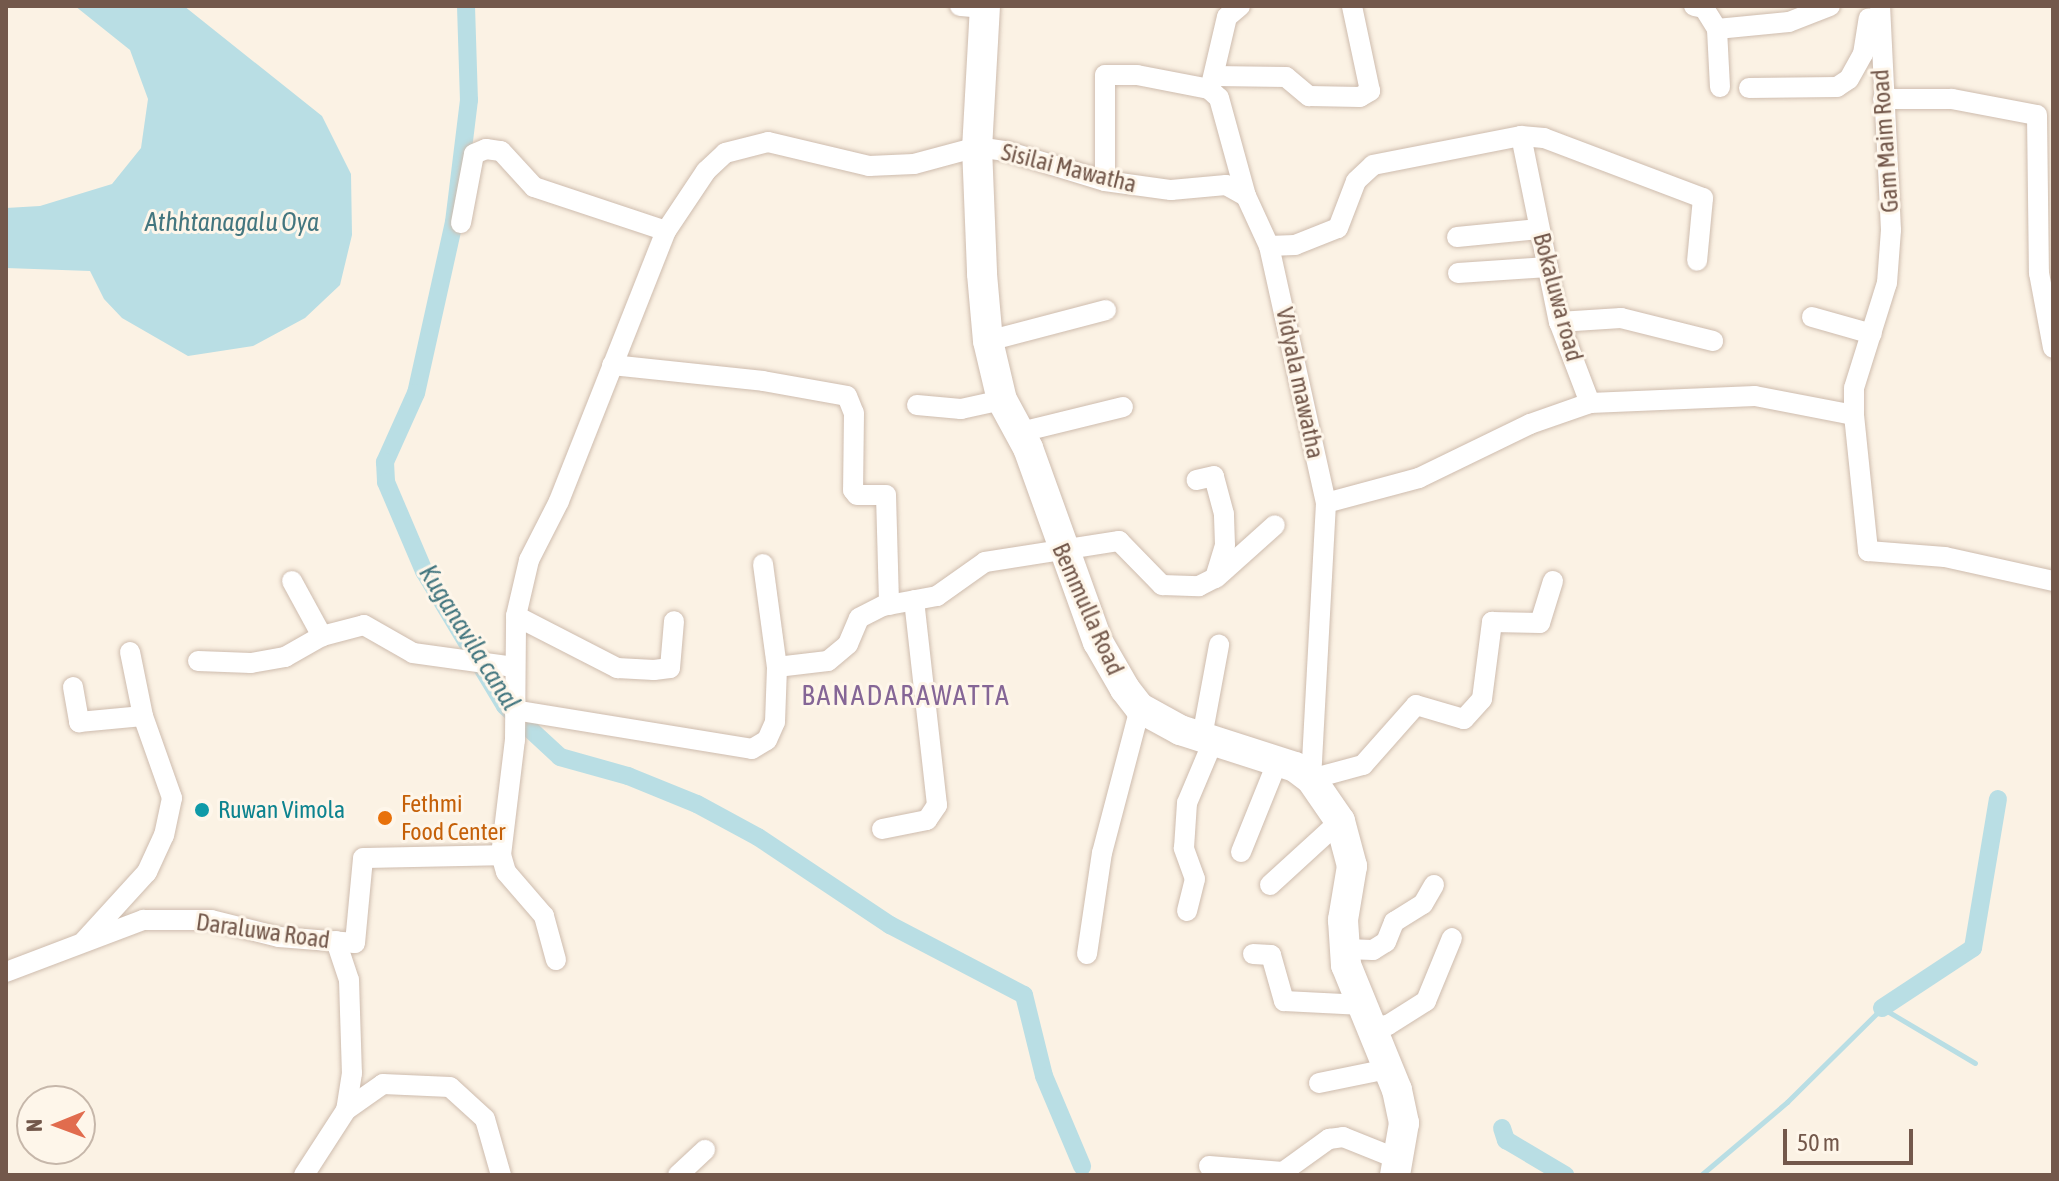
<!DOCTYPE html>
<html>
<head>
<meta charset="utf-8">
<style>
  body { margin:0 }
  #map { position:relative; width:2059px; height:1181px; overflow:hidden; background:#fbf2e4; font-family:"Asap Condensed",sans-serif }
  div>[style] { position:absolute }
  .water>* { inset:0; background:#b9dee4 }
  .stream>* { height:5px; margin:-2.5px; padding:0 2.5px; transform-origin:2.5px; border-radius:2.5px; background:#b9dee4 }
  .canal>* { height:18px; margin:-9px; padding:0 9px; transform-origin:9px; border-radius:9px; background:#b9dee4 }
  .roads { filter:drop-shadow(0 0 2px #cebcae) drop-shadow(0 0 2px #cebcae) }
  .street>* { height:20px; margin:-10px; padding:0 10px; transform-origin:10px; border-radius:10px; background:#fff }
  .secondary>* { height:30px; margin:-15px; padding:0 15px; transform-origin:15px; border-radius:15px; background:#fff }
  .dots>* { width:22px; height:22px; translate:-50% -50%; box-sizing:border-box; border:4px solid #fef6ea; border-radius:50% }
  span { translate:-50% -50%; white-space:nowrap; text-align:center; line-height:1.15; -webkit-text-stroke:6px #fef6ea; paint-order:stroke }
  .street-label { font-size:24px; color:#73584b }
  .food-label { font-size:24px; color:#c56008 }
  .left { translate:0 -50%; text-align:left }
  .culture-label { font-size:24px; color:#0d838f }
  .water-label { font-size:26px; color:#43767f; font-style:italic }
  .quarter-label { font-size:28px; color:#856696; letter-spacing:2px }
  .frame { position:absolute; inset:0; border:8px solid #73584b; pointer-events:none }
  .north { position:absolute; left:16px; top:1085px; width:80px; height:80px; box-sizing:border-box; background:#fef6ea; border:2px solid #c6b7aa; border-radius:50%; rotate:269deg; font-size:22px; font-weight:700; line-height:32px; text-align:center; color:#73584b }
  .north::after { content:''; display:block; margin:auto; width:28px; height:36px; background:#e16c4e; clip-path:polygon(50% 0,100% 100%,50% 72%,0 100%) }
  .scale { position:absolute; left:1783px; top:1129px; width:130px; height:36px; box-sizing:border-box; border:4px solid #73584b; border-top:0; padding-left:10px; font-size:24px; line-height:28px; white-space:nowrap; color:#73584b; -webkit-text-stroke:6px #fef6ea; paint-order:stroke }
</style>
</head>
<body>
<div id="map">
  <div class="water">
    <div style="clip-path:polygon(75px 6px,184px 6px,322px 116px,351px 174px,352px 235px,340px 285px,305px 318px,253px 346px,188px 356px,122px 318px,104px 299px,90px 271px,6px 268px,6px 208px,40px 206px,112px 184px,141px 148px,148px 99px,130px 50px)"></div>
  </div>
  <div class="stream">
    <div style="left:1701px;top:1175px;width:113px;rotate:-40.3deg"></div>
    <div style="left:1787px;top:1102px;width:134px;rotate:-44.7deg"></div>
    <div style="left:1882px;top:1008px;width:108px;rotate:30.6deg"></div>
  </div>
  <div class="canal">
    <div style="left:466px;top:6px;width:94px;rotate:88.2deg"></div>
    <div style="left:469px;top:100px;width:123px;rotate:97deg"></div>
    <div style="left:454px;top:222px;width:175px;rotate:102.5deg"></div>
    <div style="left:416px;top:393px;width:76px;rotate:114.2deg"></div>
    <div style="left:385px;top:462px;width:20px;rotate:87deg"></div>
    <div style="left:386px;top:482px;width:97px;rotate:66.9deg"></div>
    <div style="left:424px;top:571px;width:157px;rotate:59deg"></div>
    <div style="left:505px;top:706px;width:75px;rotate:42.8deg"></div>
    <div style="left:560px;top:757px;width:71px;rotate:15.6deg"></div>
    <div style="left:628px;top:776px;width:74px;rotate:22.1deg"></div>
    <div style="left:697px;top:804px;width:69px;rotate:28.4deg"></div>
    <div style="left:758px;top:837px;width:159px;rotate:33.7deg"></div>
    <div style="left:890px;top:925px;width:151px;rotate:27.6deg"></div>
    <div style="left:1024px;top:995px;width:83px;rotate:76.1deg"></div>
    <div style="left:1044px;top:1076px;width:98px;rotate:67.1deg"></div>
    <div style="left:1882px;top:1008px;width:109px;rotate:-33.4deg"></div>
    <div style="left:1973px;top:948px;width:151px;rotate:-80.5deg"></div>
    <div style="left:1502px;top:1128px;width:13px;rotate:72deg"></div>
    <div style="left:1506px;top:1140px;width:69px;rotate:30.7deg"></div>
  </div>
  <div class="roads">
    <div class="street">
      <div style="left:960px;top:6px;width:25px;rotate:5deg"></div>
      <div style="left:1694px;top:6px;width:10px;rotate:11deg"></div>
      <div style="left:1704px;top:8px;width:25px;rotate:58deg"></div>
      <div style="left:1214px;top:76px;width:72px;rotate:0.8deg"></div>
      <div style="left:1286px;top:77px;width:30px;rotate:40deg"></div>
      <div style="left:1309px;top:96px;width:51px;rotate:1.1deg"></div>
      <div style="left:1360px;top:97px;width:12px;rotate:-31deg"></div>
      <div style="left:1370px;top:91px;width:87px;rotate:-102deg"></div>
      <div style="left:1211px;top:85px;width:70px;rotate:-76.8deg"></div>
      <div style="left:1227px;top:17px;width:17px;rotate:-40deg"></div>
      <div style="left:1720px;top:87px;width:58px;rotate:-93deg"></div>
      <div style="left:1717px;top:29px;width:72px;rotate:-5.6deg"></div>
      <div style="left:1789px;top:22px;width:44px;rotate:-21.3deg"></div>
      <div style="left:1749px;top:88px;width:88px;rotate:-0.7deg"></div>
      <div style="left:1837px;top:87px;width:14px;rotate:-34deg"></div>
      <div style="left:1849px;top:79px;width:29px;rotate:-61deg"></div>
      <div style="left:1863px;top:54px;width:36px;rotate:-81deg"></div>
      <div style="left:1883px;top:99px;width:69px"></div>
      <div style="left:1952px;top:99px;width:86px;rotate:10.7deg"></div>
      <div style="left:2037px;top:115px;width:158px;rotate:89.3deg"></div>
      <div style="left:2039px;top:273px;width:76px;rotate:79.4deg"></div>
      <div style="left:1521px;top:136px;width:23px;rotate:5deg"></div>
      <div style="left:1544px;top:138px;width:170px;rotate:20.7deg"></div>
      <div style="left:1703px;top:198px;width:63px;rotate:95.4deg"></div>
      <div style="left:1105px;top:181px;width:106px;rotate:-90deg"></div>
      <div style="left:1105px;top:75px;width:32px"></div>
      <div style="left:1137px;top:75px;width:73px;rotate:11deg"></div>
      <div style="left:1209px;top:89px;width:13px;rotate:42deg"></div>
      <div style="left:1219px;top:98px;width:102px;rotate:74.6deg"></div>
      <div style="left:461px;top:223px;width:70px;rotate:-79.3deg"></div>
      <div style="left:474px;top:154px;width:13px;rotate:-23deg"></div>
      <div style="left:486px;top:149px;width:15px;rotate:8deg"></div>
      <div style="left:501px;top:151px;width:49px;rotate:47.5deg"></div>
      <div style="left:534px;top:187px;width:139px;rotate:18.4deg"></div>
      <div style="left:1457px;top:237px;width:82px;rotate:-5.6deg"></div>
      <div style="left:1458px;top:273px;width:90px;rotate:-3.8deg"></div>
      <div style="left:1812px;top:317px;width:62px;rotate:15.8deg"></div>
      <div style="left:1559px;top:322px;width:62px;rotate:-3.7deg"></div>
      <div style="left:1621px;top:318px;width:95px;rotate:14deg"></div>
      <div style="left:988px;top:341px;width:122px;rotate:-14.7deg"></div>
      <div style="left:612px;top:365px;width:152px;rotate:6deg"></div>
      <div style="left:763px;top:381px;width:85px;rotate:10.1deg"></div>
      <div style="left:847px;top:396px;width:18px;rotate:68deg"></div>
      <div style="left:854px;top:413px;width:77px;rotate:90.7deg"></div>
      <div style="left:1590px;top:403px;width:165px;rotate:-2.4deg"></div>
      <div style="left:1755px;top:396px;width:101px;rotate:10.9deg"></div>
      <div style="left:1854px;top:415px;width:137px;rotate:84.1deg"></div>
      <div style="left:1868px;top:551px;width:77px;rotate:4.5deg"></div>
      <div style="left:1945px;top:557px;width:111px;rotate:12.5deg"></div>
      <div style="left:917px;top:405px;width:44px;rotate:5.2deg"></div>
      <div style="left:961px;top:409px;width:42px;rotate:-12.4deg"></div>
      <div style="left:1854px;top:415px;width:27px;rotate:-90deg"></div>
      <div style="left:1854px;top:388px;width:110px;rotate:-72.6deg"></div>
      <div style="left:1887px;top:283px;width:53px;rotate:-85.7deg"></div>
      <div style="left:1891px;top:230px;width:224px;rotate:-92.8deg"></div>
      <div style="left:1021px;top:432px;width:105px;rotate:-13.8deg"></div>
      <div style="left:853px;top:490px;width:6px;rotate:51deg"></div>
      <div style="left:857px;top:495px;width:29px"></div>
      <div style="left:886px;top:495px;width:110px;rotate:88.4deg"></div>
      <div style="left:1326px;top:503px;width:263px;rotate:-102.5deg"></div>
      <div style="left:1269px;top:246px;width:26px;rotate:-2deg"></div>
      <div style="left:1295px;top:245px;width:46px;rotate:-21.6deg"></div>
      <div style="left:1338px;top:228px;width:50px;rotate:-69deg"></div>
      <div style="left:1356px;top:181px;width:23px;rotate:-43deg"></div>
      <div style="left:1373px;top:165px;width:151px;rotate:-11.1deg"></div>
      <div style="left:1521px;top:136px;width:190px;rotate:78.5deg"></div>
      <div style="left:1559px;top:322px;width:87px;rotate:69.1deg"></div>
      <div style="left:1590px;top:403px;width:64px;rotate:160.7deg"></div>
      <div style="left:1530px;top:424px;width:123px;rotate:154.1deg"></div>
      <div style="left:1419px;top:478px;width:96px;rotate:165deg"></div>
      <div style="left:1326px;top:503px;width:276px;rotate:93.1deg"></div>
      <div style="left:1311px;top:779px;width:54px;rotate:-15.1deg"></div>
      <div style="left:1363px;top:765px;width:80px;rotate:-48.5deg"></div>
      <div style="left:1416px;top:705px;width:50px;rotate:16.3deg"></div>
      <div style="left:1464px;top:719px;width:27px;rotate:-48deg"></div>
      <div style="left:1482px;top:699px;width:78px;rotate:-82.6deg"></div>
      <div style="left:1492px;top:622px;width:48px;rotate:1.2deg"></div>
      <div style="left:1540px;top:623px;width:44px;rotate:-72.8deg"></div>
      <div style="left:763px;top:564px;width:104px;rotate:82.3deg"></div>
      <div style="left:1216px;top:578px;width:79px;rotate:-41.9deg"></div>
      <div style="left:292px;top:581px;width:63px;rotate:61.4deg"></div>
      <div style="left:516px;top:616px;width:114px;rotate:27.2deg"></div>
      <div style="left:617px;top:668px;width:37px;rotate:3deg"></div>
      <div style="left:654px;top:670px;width:16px;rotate:-7deg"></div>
      <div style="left:670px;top:668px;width:47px;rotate:-85.1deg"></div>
      <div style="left:130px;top:652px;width:65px;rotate:78.5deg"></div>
      <div style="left:198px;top:661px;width:53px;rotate:2.2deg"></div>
      <div style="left:251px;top:663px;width:35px;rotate:-10deg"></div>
      <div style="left:285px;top:657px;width:43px;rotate:-29.6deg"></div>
      <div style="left:322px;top:636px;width:43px;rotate:-14.7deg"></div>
      <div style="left:364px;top:625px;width:56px;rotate:29.7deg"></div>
      <div style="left:413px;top:653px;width:102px;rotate:7.9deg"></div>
      <div style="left:73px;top:687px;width:36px;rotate:80deg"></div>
      <div style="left:79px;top:722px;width:64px;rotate:-5.4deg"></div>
      <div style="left:143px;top:716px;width:87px;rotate:70.5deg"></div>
      <div style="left:172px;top:798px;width:38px;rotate:102deg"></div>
      <div style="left:164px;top:835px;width:41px;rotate:114.7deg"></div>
      <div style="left:147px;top:872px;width:93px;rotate:132.4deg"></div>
      <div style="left:514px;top:710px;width:241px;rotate:9.3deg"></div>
      <div style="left:752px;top:749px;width:17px;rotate:-31deg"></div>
      <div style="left:767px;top:740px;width:20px;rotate:-66deg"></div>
      <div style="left:775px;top:722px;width:55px;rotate:-87.9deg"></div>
      <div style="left:777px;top:667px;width:51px;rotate:-6.7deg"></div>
      <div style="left:828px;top:661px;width:26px;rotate:-40deg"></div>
      <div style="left:848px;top:644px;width:28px;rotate:-67deg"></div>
      <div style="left:859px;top:618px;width:27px;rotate:-27deg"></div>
      <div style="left:883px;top:606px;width:55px;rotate:-10.5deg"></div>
      <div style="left:937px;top:596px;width:59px;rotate:-35.3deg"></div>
      <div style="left:985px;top:562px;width:136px;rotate:-8.9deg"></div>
      <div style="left:1119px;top:541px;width:62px;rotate:45.7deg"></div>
      <div style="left:1162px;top:585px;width:37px;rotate:2deg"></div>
      <div style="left:1199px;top:586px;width:18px;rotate:-27deg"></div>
      <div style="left:1215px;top:578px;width:34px;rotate:-73deg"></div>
      <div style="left:1225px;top:545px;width:31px;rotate:-92deg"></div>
      <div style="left:1224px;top:514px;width:39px;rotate:-105deg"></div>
      <div style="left:1214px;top:476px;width:18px;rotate:167deg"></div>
      <div style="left:1202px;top:737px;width:94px;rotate:-79.5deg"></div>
      <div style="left:882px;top:829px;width:46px;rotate:-11.3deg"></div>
      <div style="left:927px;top:820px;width:18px;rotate:-56deg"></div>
      <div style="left:937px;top:805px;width:206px;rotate:-96.4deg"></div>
      <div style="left:1241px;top:852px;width:101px;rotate:-68deg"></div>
      <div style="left:1270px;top:885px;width:95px;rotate:-42.4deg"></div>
      <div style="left:1187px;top:911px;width:33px;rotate:-76deg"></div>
      <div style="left:1195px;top:879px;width:33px;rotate:-110deg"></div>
      <div style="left:1184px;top:848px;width:45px;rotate:-86.2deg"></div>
      <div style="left:1187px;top:803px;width:69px;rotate:-67.1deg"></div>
      <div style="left:336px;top:941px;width:41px;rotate:71.6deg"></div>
      <div style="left:349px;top:980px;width:93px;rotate:88.2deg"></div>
      <div style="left:352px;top:1073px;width:37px;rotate:99deg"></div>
      <div style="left:1344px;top:949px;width:29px;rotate:2deg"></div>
      <div style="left:1373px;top:950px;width:15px;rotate:-32deg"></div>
      <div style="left:1386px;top:942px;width:22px;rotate:-68deg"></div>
      <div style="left:1394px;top:922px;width:34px;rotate:-32deg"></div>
      <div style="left:1423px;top:904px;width:22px;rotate:-60deg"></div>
      <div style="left:1087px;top:954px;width:102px;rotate:-81.6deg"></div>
      <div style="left:1102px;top:853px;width:150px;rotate:-75.3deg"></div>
      <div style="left:1253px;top:954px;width:18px;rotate:3deg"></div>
      <div style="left:1271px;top:955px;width:48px;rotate:74.2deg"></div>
      <div style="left:1284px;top:1001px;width:79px;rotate:2.9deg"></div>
      <div style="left:556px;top:960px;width:46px;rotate:-105.3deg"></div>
      <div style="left:544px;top:916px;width:58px;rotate:-130.8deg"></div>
      <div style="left:506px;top:872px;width:18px;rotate:-106deg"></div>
      <div style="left:501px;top:855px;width:116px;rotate:-83.1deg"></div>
      <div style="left:515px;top:740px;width:124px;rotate:-89.5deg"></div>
      <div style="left:516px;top:616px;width:57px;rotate:-76.9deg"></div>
      <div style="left:529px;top:560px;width:66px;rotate:-63deg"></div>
      <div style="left:559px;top:501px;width:290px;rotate:-68.4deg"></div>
      <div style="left:666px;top:231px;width:72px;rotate:-56.3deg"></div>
      <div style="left:706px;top:171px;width:26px;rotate:-43deg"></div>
      <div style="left:725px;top:153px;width:44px;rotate:-14.3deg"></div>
      <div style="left:768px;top:142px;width:104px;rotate:13.4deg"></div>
      <div style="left:869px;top:166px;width:45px;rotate:-2.5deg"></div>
      <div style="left:914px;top:164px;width:65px;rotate:-15.1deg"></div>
      <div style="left:977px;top:147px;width:29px;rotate:8deg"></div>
      <div style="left:1006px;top:151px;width:103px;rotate:16.9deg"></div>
      <div style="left:1105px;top:181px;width:67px;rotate:7.8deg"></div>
      <div style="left:1171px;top:190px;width:55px;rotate:-5.2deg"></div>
      <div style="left:1226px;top:185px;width:23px;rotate:29deg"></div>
      <div style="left:1246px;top:196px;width:55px;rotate:65.3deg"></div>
      <div style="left:6px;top:972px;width:147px;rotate:-20.8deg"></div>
      <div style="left:143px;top:920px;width:68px"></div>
      <div style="left:211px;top:920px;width:70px;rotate:14deg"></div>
      <div style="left:279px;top:937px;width:76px;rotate:4.5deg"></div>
      <div style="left:355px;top:943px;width:85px;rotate:-84.6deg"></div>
      <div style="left:363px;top:858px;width:138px;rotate:-1.2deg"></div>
      <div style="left:1372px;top:1027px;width:16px;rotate:-7deg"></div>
      <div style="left:1388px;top:1025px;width:45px;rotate:-32.3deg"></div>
      <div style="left:1426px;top:1001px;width:68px;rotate:-67.6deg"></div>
      <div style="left:1319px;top:1083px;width:70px;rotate:-11.5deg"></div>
      <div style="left:1209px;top:1166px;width:74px;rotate:4.6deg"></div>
      <div style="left:1283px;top:1172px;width:57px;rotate:-35.7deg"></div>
      <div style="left:1329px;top:1139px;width:14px;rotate:-8deg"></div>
      <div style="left:1343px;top:1137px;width:59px;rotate:21.8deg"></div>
      <div style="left:304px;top:1175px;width:77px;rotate:-57.1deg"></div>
      <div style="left:346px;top:1110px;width:45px;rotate:-35.1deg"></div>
      <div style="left:383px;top:1084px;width:67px;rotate:2.6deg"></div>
      <div style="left:450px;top:1087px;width:47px;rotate:42.4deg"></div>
      <div style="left:485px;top:1119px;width:58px;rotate:74.1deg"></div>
      <div style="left:678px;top:1175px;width:37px;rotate:-43deg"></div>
    </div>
    <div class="secondary">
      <div style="left:985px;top:6px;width:141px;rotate:93.2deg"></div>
      <div style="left:977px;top:147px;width:127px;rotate:87.7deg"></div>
      <div style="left:982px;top:274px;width:67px;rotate:84.9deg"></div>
      <div style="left:988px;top:341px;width:61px;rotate:76.7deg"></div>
      <div style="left:1002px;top:400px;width:55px;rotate:61.6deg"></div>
      <div style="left:1028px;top:448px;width:206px;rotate:70.2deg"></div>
      <div style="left:1098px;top:642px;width:54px;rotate:60.1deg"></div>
      <div style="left:1125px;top:689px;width:24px;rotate:52deg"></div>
      <div style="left:1140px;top:708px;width:46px;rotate:28.8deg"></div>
      <div style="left:1180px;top:730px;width:121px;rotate:17.8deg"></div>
      <div style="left:1295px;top:767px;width:20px;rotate:37deg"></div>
      <div style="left:1311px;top:779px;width:51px;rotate:55.4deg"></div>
      <div style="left:1340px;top:821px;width:47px;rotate:75.1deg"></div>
      <div style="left:1352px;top:866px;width:55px;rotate:99.5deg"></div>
      <div style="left:1343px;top:920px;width:45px;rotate:86.2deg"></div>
      <div style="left:1346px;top:965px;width:135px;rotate:67.8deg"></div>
      <div style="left:1397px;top:1090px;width:34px;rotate:78deg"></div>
      <div style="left:1404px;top:1123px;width:53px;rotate:99.8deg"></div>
    </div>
  </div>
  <div class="dots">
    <div style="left:202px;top:810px;background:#0f9aa8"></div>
    <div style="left:385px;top:818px;background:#e8710a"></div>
  </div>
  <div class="street-label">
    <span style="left:1885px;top:141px;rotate:-94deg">Gam Maim Road</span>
    <span style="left:1069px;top:168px;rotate:14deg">Sisilai Mawatha</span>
    <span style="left:1558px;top:297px;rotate:75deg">Bokaluwa road</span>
    <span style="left:1300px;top:383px;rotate:78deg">Vidyala mawatha</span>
    <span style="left:1088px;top:609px;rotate:66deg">Bemmulla Road</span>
    <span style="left:263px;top:931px;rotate:8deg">Daraluwa Road</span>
  </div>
  <div class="food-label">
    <span class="left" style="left:401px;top:818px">Fethmi<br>Food Center</span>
  </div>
  <div class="culture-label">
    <span class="left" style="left:218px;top:810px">Ruwan Vimola</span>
  </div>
  <div class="water-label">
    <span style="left:232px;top:223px">Athhtanagalu Oya</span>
    <span style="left:469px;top:638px;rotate:58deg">Kuganavila canal</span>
  </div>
  <div class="quarter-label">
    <span style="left:906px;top:695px">BANADARAWATTA</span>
  </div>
  <div class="frame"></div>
  <div class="north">N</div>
  <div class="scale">50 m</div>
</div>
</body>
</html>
